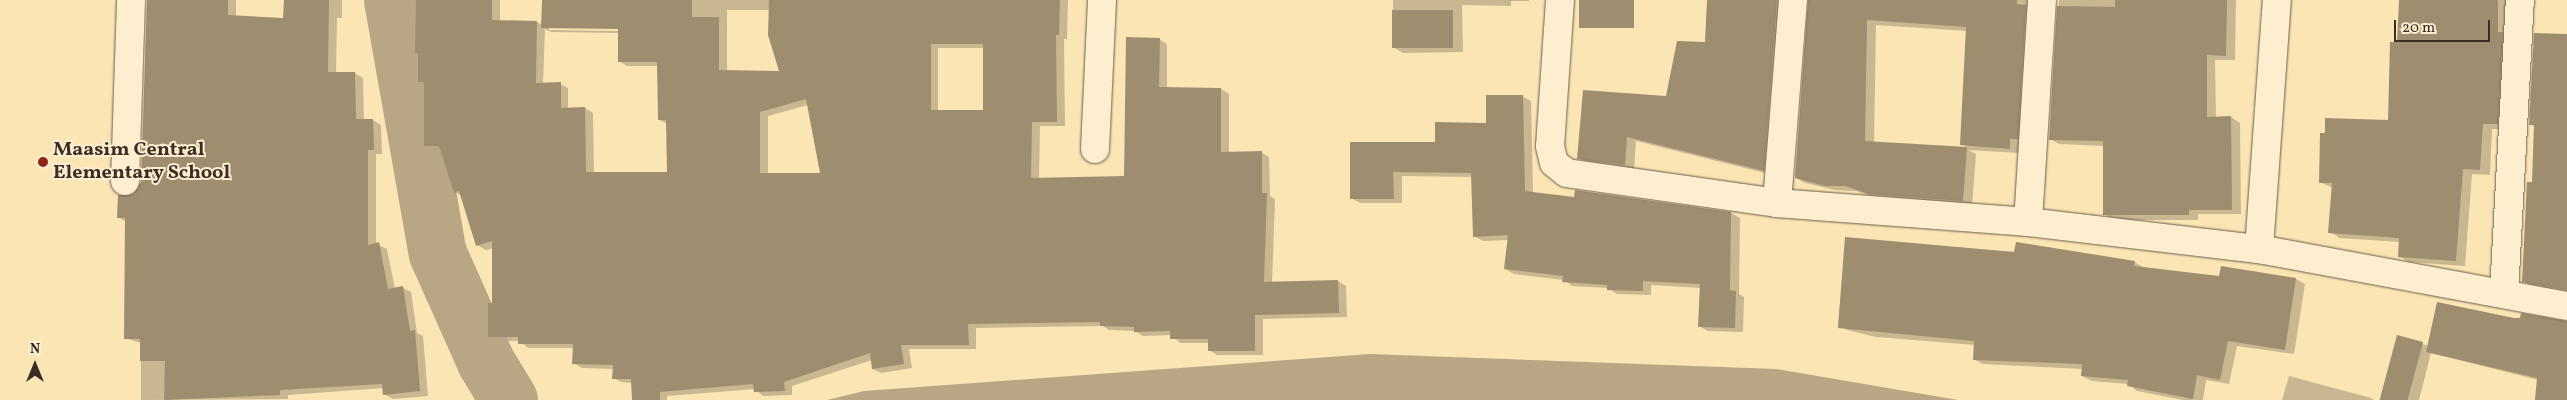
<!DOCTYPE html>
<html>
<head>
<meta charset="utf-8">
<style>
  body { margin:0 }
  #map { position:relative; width:2567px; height:400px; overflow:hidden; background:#fbe5b5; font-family:Vollkorn,serif }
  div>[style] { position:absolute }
  .water>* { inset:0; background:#b9a684 }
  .shadow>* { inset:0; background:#0003 }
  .river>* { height:58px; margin:-29px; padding:0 29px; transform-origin:29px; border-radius:29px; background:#b9a684 }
  .building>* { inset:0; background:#9e8d6f; transform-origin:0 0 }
  .roads { filter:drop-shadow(0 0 1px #6a5b48) drop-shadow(0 0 1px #6a5b48) }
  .minor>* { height:28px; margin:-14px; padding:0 14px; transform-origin:14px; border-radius:14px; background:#fceecf }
  .dots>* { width:14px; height:14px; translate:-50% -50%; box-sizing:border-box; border:2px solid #fceecf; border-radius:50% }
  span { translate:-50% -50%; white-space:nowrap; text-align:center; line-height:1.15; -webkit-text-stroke:4px #fceecf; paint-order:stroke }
  .poi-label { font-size:20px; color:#392d24; font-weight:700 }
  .left { translate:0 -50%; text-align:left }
  .north { position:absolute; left:10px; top:340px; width:50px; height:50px; -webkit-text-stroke:4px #fceecf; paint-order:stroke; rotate:0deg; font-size:14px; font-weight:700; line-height:20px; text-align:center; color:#392d24 }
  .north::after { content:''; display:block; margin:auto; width:18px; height:22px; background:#392d24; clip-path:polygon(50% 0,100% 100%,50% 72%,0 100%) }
  .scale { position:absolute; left:2394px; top:20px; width:96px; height:22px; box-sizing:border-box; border:2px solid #392d24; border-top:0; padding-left:6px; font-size:15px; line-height:18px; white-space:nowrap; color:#392d24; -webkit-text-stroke:4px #fceecf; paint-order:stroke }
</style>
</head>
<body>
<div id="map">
  <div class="water">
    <div style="clip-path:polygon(1370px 354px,1776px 369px,1958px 400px,827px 400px,864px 391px)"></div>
  </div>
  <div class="shadow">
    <div style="clip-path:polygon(148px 0,236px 0,236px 17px,284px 19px,285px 0,342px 0,342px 18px,337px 18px,336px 73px,355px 73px,363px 78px,364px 120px,373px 120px,381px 125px,382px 154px,376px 154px,376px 244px,387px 249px,395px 289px,403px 288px,411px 292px,417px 333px,423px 336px,428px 396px,393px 399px,384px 394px,384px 388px,288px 395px,288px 399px,141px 400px,141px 343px,125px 338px,126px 222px,118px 217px,142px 182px)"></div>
    <div style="clip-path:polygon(evenodd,416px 0,500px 0,500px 21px,537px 22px,543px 25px,543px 0,1068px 0,1067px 39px,1064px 39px,1065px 126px,1040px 126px,1039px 179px,1125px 178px,1159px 39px,1167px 44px,1167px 88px,1221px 89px,1229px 94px,1229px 153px,1261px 152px,1269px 157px,1270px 196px,1275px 199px,1272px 283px,1338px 281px,1346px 286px,1347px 317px,1263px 319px,1263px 355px,1217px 355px,1209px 350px,1209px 343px,1180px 343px,1172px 335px,1143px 336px,1135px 331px,1109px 330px,1103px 326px,976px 328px,976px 349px,909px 349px,912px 368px,881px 373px,873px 369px,872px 360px,792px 386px,792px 395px,763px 396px,755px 389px,667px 396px,667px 400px,633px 400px,633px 383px,621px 382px,613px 378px,614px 369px,582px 368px,574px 363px,574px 348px,528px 348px,520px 341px,497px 341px,489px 337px,494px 304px,494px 248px,486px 250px,477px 245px,462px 196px,455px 192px,441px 150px,426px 145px,426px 85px,419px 81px,416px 0,727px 10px,770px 10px,780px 72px,727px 71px,727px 10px,416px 0,549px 27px,624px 28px,624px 31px,549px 30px,549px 27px,416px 0,545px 29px,551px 32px,619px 33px,619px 61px,627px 66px,658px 66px,659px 120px,668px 124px,668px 173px,594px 173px,593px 113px,585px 108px,568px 109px,568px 88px,560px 84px,543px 84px,545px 29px,416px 0,938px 48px,984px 48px,984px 111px,938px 111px,938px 48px,416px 0,808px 105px,821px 174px,768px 174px,768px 116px,808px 105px)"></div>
    <div style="clip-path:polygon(1393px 0,1529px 0,1529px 1px,1511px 1px,1511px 6px,1462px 5px,1463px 52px,1403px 53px,1393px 47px)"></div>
    <div style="clip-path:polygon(1708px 0,1789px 0,1773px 175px,1636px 141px,1634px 170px,1588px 163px,1579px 158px,1667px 98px,1707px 44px)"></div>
    <div style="clip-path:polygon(evenodd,1810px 0,2038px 0,2019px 153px,1968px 150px,1976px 154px,1972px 206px,1879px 199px,1856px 191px,1835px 190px,1805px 183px,1796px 178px,1810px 0,1876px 25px,1967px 31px,1961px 144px,1968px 148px,1874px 143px,1876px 25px)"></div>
    <div style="clip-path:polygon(2236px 0,2235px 60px,2215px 60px,2216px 118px,2231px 117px,2240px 123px,2241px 214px,2198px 214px,2198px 220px,2113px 220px,2104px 214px,2104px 146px,2059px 144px,2050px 139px,2059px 0)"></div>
    <div style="clip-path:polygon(2400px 0,2508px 0,2507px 129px,2492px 129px,2490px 175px,2472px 174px,2465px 266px,2409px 262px,2399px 256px,2400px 242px,2340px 238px,2330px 232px,2333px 188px,2320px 182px,2326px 134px,2389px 121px,2399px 44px)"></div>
    <div style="clip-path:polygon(2567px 35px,2567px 293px,2532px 286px,2523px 281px,2533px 183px,2535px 127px,2530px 124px)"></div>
    <div style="clip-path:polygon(1522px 96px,1531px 101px,1533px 193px,1575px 199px,1576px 191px,1731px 213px,1740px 218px,1739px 294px,1744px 297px,1743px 332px,1708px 331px,1699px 326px,1701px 288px,1651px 285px,1651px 295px,1617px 294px,1608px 288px,1572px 286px,1564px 280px,1514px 274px,1505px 269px,1509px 240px,1483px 241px,1474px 236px,1473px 177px,1402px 176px,1402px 203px,1360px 203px,1351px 198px,1436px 144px,1488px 124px)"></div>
    <div style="clip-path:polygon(1846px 238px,2134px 262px,2143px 267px,2220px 277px,2296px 279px,2305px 284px,2294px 354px,2237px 346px,2229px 384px,2206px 380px,2203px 400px,2183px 400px,2137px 391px,2128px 384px,2092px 381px,2082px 376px,2083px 369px,1983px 364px,1974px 359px,1975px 345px,1876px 337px,1847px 330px,1838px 325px)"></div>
    <div style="clip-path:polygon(2514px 319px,2567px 322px,2567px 400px,2535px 400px,2538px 380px,2431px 353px,2419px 400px,2382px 400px,2397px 337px,2429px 346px)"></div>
    <div style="clip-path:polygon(2289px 376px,2371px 398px,2374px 400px,2282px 400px)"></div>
  </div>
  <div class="river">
    <div style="left:393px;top:0;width:258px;rotate:80deg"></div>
    <div style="left:438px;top:254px;width:118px;rotate:66deg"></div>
    <div style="left:486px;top:362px;width:44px;rotate:58.8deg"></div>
  </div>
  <div class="building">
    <div style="clip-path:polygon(147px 0,228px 0,228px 15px,283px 18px,284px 0,329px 0,328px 72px,355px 72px,356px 119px,373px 119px,374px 150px,368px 150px,368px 245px,379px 242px,388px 289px,403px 286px,410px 331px,415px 330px,420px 391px,383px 395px,382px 384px,280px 390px,280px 395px,164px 400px,165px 361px,140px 361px,140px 339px,124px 339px,125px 218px,117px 218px,118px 195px,133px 194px,141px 182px)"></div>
    <div style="clip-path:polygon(evenodd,416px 0,492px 0,492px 20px,537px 21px,536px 83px,561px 82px,561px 108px,585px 107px,586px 172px,667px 172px,666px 120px,658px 120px,657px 62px,618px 62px,618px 29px,541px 28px,542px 0,692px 0,692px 17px,719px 17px,719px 70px,779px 71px,768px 35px,769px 0,1060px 0,1059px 35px,1056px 35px,1057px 122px,1032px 122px,1031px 178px,1124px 176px,1126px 37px,1160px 38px,1159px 87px,1221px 88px,1221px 152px,1262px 151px,1262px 193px,1267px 193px,1264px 282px,1338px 280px,1339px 313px,1255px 315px,1255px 351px,1208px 351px,1208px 339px,1170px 339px,1170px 331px,1134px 332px,1134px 327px,1100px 326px,1100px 322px,968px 324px,969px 345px,901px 345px,904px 364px,872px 369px,870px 353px,784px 382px,785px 391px,754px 392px,753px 384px,660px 392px,660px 400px,632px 400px,631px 379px,612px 379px,613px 365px,572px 364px,573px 344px,518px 344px,518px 337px,488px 337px,488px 303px,492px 303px,492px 241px,476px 246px,459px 191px,454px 193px,439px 146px,424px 146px,424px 82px,418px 82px,418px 53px,415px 53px,416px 0,931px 44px,983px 44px,983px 110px,931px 110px,931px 44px,416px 0,806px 99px,820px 173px,760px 173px,760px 112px,806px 99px)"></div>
    <div style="left:1579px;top:0;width:55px;height:28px"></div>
    <div style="clip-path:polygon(1707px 0,1777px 0,1764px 171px,1627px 137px,1625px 165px,1577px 159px,1583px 90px,1666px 96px,1677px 41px,1705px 42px)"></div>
    <div style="clip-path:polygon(1808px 0,2017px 0,2017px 4px,2026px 5px,2018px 139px,2010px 139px,2010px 149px,1960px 145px,1966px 27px,1867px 20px,1865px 141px,1967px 147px,1963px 201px,1869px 194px,1845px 186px,1825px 186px,1795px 178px)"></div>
    <div style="clip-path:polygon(2115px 0,2227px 0,2226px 56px,2207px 55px,2207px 117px,2231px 116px,2232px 210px,2189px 210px,2189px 215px,2103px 215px,2103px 141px,2049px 140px,2057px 6px,2115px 7px)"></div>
    <div style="clip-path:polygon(2399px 0,2498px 0,2498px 32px,2503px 32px,2498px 124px,2483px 124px,2480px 170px,2463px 169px,2456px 261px,2398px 257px,2399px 238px,2328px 233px,2332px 183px,2319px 183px,2320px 133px,2325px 133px,2325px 118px,2388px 120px,2390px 42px,2397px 42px)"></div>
    <div style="left:1392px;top:10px;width:61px;height:38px"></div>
    <div style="clip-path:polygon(2534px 33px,2567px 34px,2567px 290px,2522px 282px,2527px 182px,2532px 182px,2534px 125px,2529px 125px)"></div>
    <div style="clip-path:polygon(1486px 95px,1523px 95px,1525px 191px,1574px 197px,1575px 190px,1731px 212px,1730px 290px,1736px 291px,1735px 328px,1698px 327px,1700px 284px,1643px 281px,1643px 291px,1607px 290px,1607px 285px,1562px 282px,1563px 276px,1504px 269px,1508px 235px,1473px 237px,1471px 173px,1393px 172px,1394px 199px,1350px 199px,1350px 142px,1435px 142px,1435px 122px,1486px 123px)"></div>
    <div style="clip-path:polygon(1845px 237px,2014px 252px,2016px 242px,2135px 261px,2134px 266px,2219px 276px,2221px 266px,2296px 278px,2285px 350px,2228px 341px,2220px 380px,2197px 375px,2193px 399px,2127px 386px,2128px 380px,2081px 376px,2082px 364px,1973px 360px,1974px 341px,1838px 328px)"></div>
    <div style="clip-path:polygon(2437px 302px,2514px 318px,2520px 318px,2521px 313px,2567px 321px,2567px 400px,2535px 400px,2537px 378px,2426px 352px)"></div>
    <div style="left:2397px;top:335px;width:27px;height:67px;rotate:15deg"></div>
  </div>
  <div class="roads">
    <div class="minor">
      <div style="left:1560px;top:0;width:146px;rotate:93.9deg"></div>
      <div style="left:1550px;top:146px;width:17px;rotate:77deg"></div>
      <div style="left:1554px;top:163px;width:16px;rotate:38deg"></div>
      <div style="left:1567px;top:173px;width:212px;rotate:8.1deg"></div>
      <div style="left:1777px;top:203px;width:252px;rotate:4.3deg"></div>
      <div style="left:2028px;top:222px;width:233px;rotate:6.7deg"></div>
      <div style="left:2259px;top:249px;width:313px;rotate:10.5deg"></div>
      <div style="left:1095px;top:149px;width:149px;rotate:-87.3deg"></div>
      <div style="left:125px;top:181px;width:181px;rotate:-88.1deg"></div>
      <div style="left:1777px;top:203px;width:204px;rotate:-85.5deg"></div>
      <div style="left:2028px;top:222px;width:222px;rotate:-86.4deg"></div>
      <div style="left:2259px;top:249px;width:250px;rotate:-85.9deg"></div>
      <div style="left:2504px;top:293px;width:293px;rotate:-86.9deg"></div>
    </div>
  </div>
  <div class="dots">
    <div style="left:43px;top:162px;background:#8f2418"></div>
  </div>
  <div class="poi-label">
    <span class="left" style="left:53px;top:162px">Maasim Central<br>Elementary School</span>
  </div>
  <div class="north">N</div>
  <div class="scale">20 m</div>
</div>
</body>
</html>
